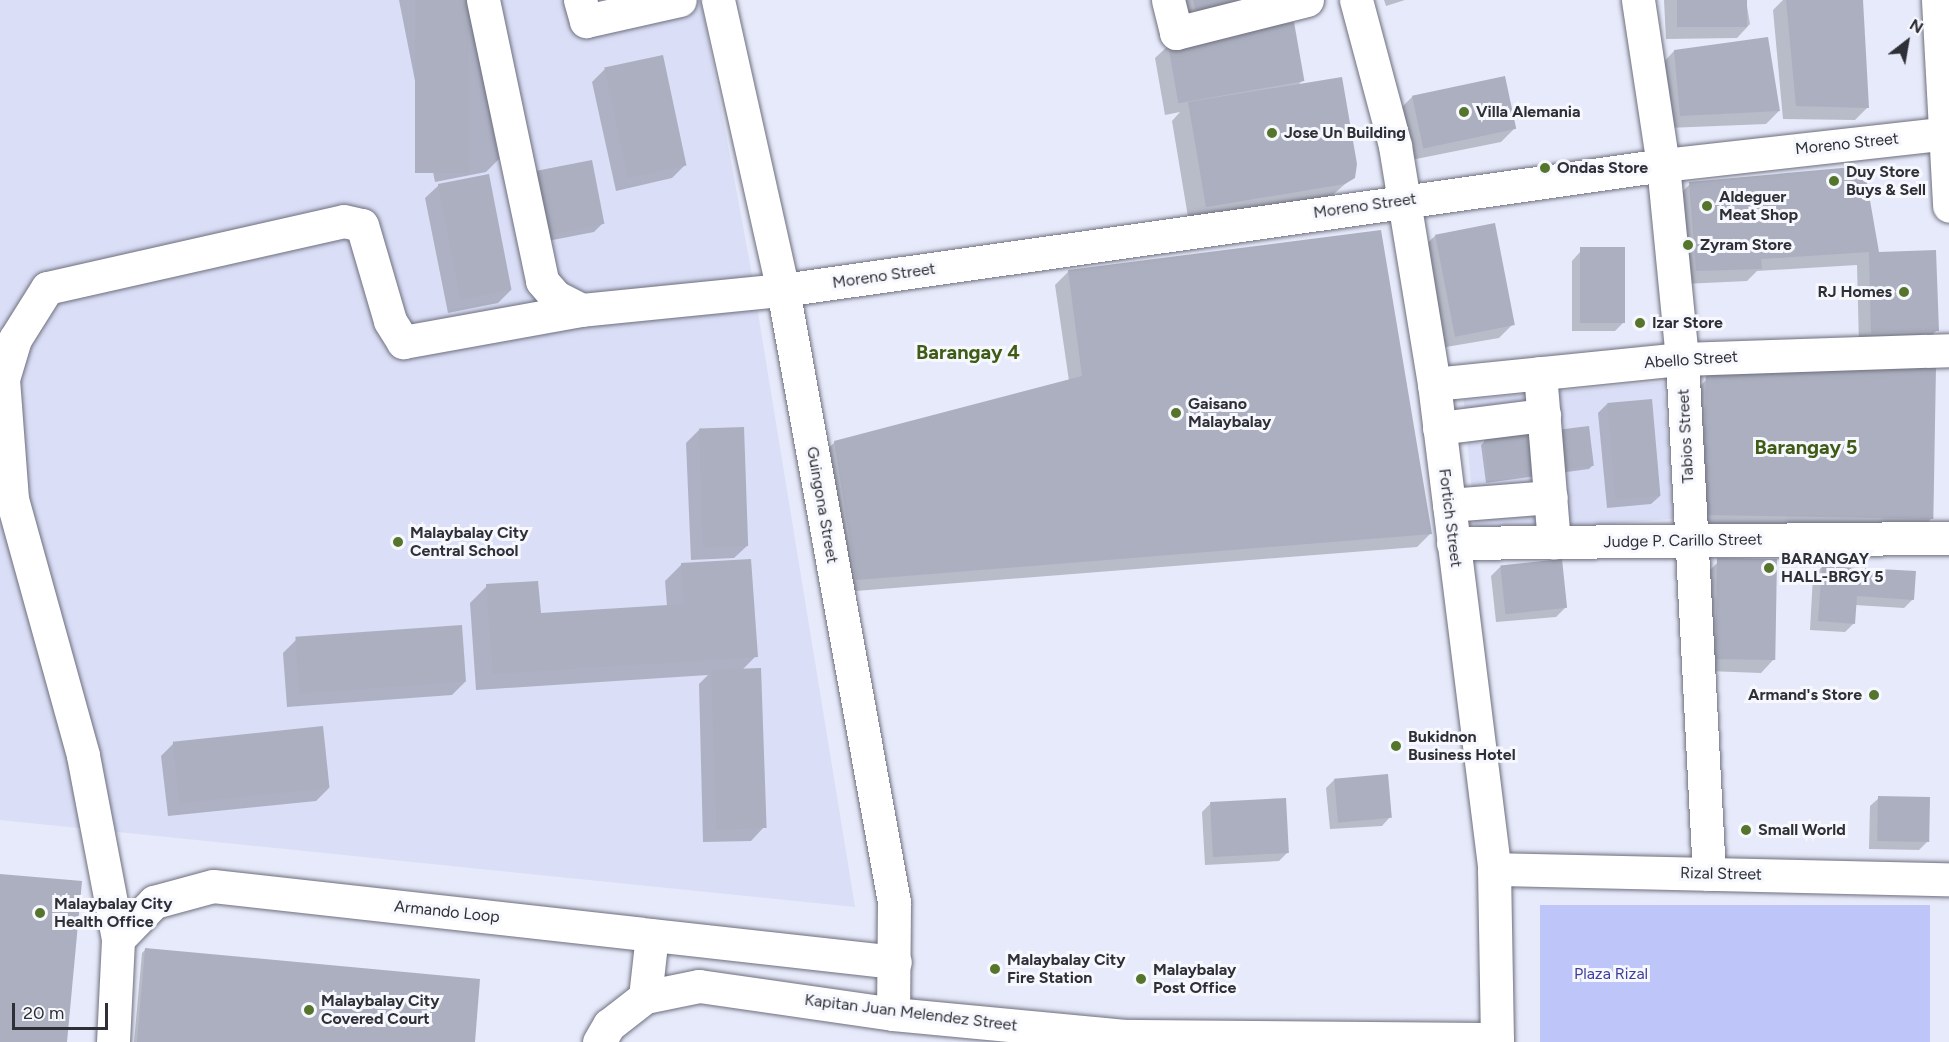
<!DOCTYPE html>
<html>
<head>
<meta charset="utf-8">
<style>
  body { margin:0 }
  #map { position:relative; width:1949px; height:1042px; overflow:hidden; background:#e7eafa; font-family:Figtree,sans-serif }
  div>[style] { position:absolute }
  .built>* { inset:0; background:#dadef6; transform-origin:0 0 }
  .green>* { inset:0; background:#bec5f9; transform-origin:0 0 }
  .shadow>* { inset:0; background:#0003 }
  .building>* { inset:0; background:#acafbf; transform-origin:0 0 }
  .roads { filter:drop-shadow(0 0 2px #6d6f7e) drop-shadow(0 0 2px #6d6f7e) }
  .minor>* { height:33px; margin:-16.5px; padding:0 16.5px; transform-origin:16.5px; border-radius:16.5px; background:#fff }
  .major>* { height:33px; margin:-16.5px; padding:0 16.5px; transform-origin:16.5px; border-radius:16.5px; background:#fff }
  .highway>* { height:33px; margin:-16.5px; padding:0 16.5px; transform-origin:16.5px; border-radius:16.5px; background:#fff }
  .dots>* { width:16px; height:16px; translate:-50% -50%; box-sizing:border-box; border:3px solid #f6f8fe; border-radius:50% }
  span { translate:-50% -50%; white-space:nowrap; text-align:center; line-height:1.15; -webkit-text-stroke:6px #f6f8fe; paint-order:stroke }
  .poi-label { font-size:16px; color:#2f3037; font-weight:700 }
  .left { translate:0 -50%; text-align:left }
  .right { translate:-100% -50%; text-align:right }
  .street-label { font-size:16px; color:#2f3037 }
  .park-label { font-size:16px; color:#403e9c }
  .quarter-label { font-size:20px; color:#3f5b16; font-weight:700 }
  .north { position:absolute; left:1877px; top:12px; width:60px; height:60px; -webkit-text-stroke:4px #f6f8fe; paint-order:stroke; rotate:31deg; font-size:16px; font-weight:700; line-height:24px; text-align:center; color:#2f3037 }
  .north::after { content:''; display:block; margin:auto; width:21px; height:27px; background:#2f3037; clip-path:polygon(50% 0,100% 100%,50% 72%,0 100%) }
  .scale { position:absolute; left:12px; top:1003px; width:96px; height:27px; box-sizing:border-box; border:3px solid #2f3037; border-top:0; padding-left:8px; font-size:18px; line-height:21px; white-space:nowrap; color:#2f3037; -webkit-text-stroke:4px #f6f8fe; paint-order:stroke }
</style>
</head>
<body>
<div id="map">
  <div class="built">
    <div style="clip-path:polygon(0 0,701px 0,750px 264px,855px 907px,0 820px)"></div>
    <div style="left:1663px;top:382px;width:137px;height:200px;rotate:85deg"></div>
  </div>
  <div class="green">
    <div style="left:1540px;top:905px;width:390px;height:137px"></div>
  </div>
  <div class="shadow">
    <div style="clip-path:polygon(399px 0,468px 0,499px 159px,486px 172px,435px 182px)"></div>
    <div style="clip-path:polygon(1177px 0,1288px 0,1184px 28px)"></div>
    <div style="clip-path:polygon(1384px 0,1405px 0,1386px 6px)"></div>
    <div style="clip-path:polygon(1664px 0,1746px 0,1750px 24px,1737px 38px,1666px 39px)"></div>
    <div style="clip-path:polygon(1783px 0,1862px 0,1868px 107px,1855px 120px,1783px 119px,1773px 10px)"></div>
    <div style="clip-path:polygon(1169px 45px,1302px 81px,1297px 86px,1353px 177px,1327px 200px,1189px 223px,1172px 121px,1180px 112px,1165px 115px,1155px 58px)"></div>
    <div style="clip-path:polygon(1674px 51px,1779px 111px,1766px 124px,1667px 128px,1661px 65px)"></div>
    <div style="clip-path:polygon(605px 69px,685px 165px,672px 178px,616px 191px,592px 82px)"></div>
    <div style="clip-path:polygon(1413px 96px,1514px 129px,1501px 142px,1411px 160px,1400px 109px)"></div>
    <div style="clip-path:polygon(591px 161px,603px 223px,594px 232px,537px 243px)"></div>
    <div style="clip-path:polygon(1690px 184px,1878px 253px,1937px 330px,1924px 344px,1859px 345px,1857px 265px,1757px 271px,1747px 281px,1683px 284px,1677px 197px)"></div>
    <div style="clip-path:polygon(439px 185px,511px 290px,498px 303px,448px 313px,425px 198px)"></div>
    <div style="clip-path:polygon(1436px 235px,1512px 325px,1499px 338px,1440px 348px,1422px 248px)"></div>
    <div style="clip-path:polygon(1580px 252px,1624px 322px,1615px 331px,1572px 331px,1572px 261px)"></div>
    <div style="clip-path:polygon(1069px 271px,1430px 534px,1417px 547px,843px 592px,821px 455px,835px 442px,1069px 381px,1055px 285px)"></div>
    <div style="clip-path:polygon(1707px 379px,1932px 518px,1915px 535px,1696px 537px,1690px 396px)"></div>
    <div style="clip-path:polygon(1607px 404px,1660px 496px,1651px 504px,1607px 508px,1598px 413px)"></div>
    <div style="clip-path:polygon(699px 430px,748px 545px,734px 558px,691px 560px,686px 443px)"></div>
    <div style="clip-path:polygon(1485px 441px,1593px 465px,1589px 469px,1486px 483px,1481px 445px)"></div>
    <div style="clip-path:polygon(1718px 562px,1774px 659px,1761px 673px,1707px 671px,1705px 575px)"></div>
    <div style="clip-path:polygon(682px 564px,756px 656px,742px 670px,764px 827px,751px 841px,703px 842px,699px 684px,708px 675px,476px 690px,470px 603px,487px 586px,539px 614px,667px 606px,665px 581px)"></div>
    <div style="clip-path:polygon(1500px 567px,1565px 608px,1556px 617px,1496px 622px,1491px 576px)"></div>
    <div style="clip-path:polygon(1822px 567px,1913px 599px,1904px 608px,1855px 605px,1854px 623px,1845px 632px,1810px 630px,1813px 576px)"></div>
    <div style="clip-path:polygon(296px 640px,465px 682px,452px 695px,287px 707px,283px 653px)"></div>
    <div style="clip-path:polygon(174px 743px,329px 788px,316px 801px,168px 816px,161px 756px)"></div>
    <div style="clip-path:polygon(1335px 779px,1390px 817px,1382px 826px,1330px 829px,1326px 788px)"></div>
    <div style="clip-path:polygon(1879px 798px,1928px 841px,1919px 850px,1869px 849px,1870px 806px)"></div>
    <div style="clip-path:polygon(1211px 803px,1288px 852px,1279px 861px,1205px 865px,1202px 812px)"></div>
    <div style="clip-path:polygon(146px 949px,473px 1042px,134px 1042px,142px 953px)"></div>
  </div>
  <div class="building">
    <div style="left:415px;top:0;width:54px;height:173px"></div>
    <div style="clip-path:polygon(1193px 0,1257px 0,1197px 16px)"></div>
    <div style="left:1677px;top:0;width:70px;height:27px"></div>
    <div style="clip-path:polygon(1786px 0,1863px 0,1869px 108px,1796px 106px)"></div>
    <div style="left:1294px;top:22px;width:60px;height:128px;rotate:80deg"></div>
    <div style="clip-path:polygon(1768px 37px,1780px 111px,1680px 116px,1674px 50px)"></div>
    <div style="left:663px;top:55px;width:113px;height:60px;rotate:78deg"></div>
    <div style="left:1505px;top:76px;width:54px;height:95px;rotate:78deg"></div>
    <div style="clip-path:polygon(1342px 77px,1357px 164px,1355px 178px,1345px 184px,1206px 207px,1188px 102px)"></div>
    <div style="left:592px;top:160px;width:65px;height:60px;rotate:79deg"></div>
    <div style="clip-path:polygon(1864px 166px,1879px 252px,1936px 250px,1939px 331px,1871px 333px,1869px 252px,1761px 259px,1762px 269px,1696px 271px,1689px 182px)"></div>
    <div style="left:489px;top:174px;width:118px;height:52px;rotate:79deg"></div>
    <div style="left:1495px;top:223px;width:104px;height:61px;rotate:79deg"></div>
    <div style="clip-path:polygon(1381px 230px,1432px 534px,856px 580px,834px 441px,1082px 376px,1068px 270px)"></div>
    <div style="left:1625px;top:247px;width:76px;height:45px;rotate:90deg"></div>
    <div style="left:1936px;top:366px;width:153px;height:230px;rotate:91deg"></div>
    <div style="left:1652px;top:399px;width:97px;height:45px;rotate:85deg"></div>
    <div style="left:1589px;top:426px;width:40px;height:106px;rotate:83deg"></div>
    <div style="left:744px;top:427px;width:119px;height:45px;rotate:88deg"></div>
    <div style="clip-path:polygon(751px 559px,758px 657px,493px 674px,486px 584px,538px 581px,541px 613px,684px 604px,681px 563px)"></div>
    <div style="left:1562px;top:559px;width:49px;height:62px;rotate:84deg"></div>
    <div style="left:1777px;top:559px;width:101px;height:60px;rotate:91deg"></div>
    <div style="clip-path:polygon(1822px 566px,1916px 571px,1914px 600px,1857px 596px,1855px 624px,1818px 621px)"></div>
    <div style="left:462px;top:625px;width:57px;height:167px;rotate:86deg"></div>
    <div style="left:761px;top:668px;width:160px;height:50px;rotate:88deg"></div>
    <div style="left:323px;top:726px;width:62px;height:151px;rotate:84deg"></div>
    <div style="left:1388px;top:774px;width:44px;height:54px;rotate:85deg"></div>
    <div style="left:1878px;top:796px;width:52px;height:45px;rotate:1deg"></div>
    <div style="left:1286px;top:798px;width:55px;height:76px;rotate:87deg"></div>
    <div style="clip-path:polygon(0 874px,82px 881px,67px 1042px,0 1042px)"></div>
    <div style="clip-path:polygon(145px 948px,480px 979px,475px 1042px,137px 1042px)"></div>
  </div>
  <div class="roads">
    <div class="minor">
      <div style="left:483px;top:0;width:287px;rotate:78.1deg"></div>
      <div style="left:542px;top:281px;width:21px;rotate:49deg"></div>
      <div style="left:556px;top:297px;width:28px;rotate:27deg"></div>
      <div style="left:581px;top:310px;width:203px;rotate:-5.7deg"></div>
      <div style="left:783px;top:290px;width:889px;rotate:-8.08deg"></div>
      <div style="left:1663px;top:165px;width:288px;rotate:-6.4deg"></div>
      <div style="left:580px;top:0;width:22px;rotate:74deg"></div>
      <div style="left:586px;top:21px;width:96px;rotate:-12.6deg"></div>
      <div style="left:718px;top:0;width:297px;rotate:77.4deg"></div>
      <div style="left:783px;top:290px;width:622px;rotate:79.72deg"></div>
      <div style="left:894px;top:902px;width:112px;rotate:90.5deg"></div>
      <div style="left:1168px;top:0;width:34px;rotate:76deg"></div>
      <div style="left:1176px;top:33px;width:135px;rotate:-14.1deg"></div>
      <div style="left:1638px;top:0;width:167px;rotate:81.4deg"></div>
      <div style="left:1663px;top:165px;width:195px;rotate:84.4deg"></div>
      <div style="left:1682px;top:359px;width:516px;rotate:87deg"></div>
      <div style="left:1938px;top:0;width:206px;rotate:86.9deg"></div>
      <div style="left:1540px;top:373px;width:170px;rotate:85.3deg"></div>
      <div style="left:1434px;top:384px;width:249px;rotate:-5.8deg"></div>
      <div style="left:1682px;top:359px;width:267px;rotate:-1.9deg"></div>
      <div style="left:1439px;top:428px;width:106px;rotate:-7.1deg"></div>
      <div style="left:1449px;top:505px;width:102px;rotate:-4.5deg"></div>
      <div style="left:118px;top:939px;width:187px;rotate:-100.8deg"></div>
      <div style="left:83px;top:755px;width:266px;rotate:-105.5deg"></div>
      <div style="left:12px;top:499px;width:120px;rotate:-94.3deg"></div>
      <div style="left:3px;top:379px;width:42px;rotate:-73.3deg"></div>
      <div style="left:15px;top:339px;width:60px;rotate:-57.9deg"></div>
      <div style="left:47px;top:288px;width:304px;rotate:-12.7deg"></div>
      <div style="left:344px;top:221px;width:18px;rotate:13deg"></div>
      <div style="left:362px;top:225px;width:100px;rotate:73.7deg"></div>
      <div style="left:390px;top:321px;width:25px;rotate:58deg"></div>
      <div style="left:403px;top:342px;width:181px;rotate:-10.2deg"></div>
      <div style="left:645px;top:997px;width:62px;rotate:-83.6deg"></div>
      <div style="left:113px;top:1042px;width:103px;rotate:-87.2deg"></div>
      <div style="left:118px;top:939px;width:52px;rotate:-45.8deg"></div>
      <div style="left:154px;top:902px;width:61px;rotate:-15.2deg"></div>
      <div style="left:213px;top:886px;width:686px;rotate:6.36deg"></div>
    </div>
    <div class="major">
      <div style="left:1453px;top:543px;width:496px;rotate:-0.6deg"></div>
      <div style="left:1494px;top:869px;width:455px;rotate:1.3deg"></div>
      <div style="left:599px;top:1042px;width:20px;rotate:-60deg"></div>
      <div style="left:609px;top:1025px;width:46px;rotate:-37.9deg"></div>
      <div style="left:645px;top:997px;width:55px;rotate:-11.5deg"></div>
      <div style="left:699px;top:986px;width:196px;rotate:8.2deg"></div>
      <div style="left:893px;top:1014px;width:235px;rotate:5.4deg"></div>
      <div style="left:1127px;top:1036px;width:370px;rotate:0.5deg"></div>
    </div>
    <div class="highway">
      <div style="left:1356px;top:0;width:151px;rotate:75deg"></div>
      <div style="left:1395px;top:146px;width:241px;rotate:80.7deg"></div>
      <div style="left:1434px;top:384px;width:489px;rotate:82.9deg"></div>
      <div style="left:1494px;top:869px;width:173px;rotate:89deg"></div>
    </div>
  </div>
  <div class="dots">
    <div style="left:1464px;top:112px;background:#56752c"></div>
    <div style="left:1272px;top:133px;background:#56752c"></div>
    <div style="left:1545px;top:168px;background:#56752c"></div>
    <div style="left:1834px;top:181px;background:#56752c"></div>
    <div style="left:1707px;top:206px;background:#56752c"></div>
    <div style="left:1688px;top:245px;background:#56752c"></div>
    <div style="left:1904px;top:292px;background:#56752c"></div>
    <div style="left:1640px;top:323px;background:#56752c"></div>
    <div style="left:1176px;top:413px;background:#56752c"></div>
    <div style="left:398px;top:542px;background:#56752c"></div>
    <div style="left:1769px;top:568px;background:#56752c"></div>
    <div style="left:1874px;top:695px;background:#56752c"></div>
    <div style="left:1396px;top:746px;background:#56752c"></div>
    <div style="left:1746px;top:830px;background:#56752c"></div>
    <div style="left:40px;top:913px;background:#56752c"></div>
    <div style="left:995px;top:969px;background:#56752c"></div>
    <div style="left:1141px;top:979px;background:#56752c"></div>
    <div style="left:309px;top:1010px;background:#56752c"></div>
  </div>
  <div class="poi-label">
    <span class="left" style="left:1476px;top:112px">Villa Alemania</span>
    <span class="left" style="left:1284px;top:133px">Jose Un Building</span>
    <span class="left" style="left:1557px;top:168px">Ondas Store</span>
    <span class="left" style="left:1846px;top:181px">Duy Store<br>Buys &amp; Sell</span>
    <span class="left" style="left:1719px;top:206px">Aldeguer<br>Meat Shop</span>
    <span class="left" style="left:1700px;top:245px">Zyram Store</span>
    <span class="right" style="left:1892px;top:292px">RJ Homes</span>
    <span class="left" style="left:1652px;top:323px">Izar Store</span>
    <span class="left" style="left:1188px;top:413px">Gaisano<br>Malaybalay</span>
    <span class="left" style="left:410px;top:542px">Malaybalay City<br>Central School</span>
    <span class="left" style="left:1781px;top:568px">BARANGAY<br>HALL-BRGY 5</span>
    <span class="right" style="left:1862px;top:695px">Armand's Store</span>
    <span class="left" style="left:1408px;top:746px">Bukidnon<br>Business Hotel</span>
    <span class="left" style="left:1758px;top:830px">Small World</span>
    <span class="left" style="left:54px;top:913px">Malaybalay City<br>Health Office</span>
    <span class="left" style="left:1007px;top:969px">Malaybalay City<br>Fire Station</span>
    <span class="left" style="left:1153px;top:979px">Malaybalay<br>Post Office</span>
    <span class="left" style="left:321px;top:1010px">Malaybalay City<br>Covered Court</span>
  </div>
  <div class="street-label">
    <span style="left:1847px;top:144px;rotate:-6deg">Moreno Street</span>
    <span style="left:1365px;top:206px;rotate:-8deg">Moreno Street</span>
    <span style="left:884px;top:276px;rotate:-8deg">Moreno Street</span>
    <span style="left:1691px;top:360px;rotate:-4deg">Abello Street</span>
    <span style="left:1686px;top:436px;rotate:-93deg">Tabios Street</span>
    <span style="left:822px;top:505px;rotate:80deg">Guingona Street</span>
    <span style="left:1450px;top:518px;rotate:83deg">Fortich Street</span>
    <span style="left:1683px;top:541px;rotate:-1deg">Judge P. Carillo Street</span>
    <span style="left:1721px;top:874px;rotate:1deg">Rizal Street</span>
    <span style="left:447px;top:912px;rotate:6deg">Armando Loop</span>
    <span style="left:911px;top:1013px;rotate:7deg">Kapitan Juan Melendez Street</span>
  </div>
  <div class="park-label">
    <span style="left:1611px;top:974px">Plaza Rizal</span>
  </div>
  <div class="quarter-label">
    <span style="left:968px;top:352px">Barangay 4</span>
    <span style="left:1806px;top:447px">Barangay 5</span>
  </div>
  <div class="north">N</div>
  <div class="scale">20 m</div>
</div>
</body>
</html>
